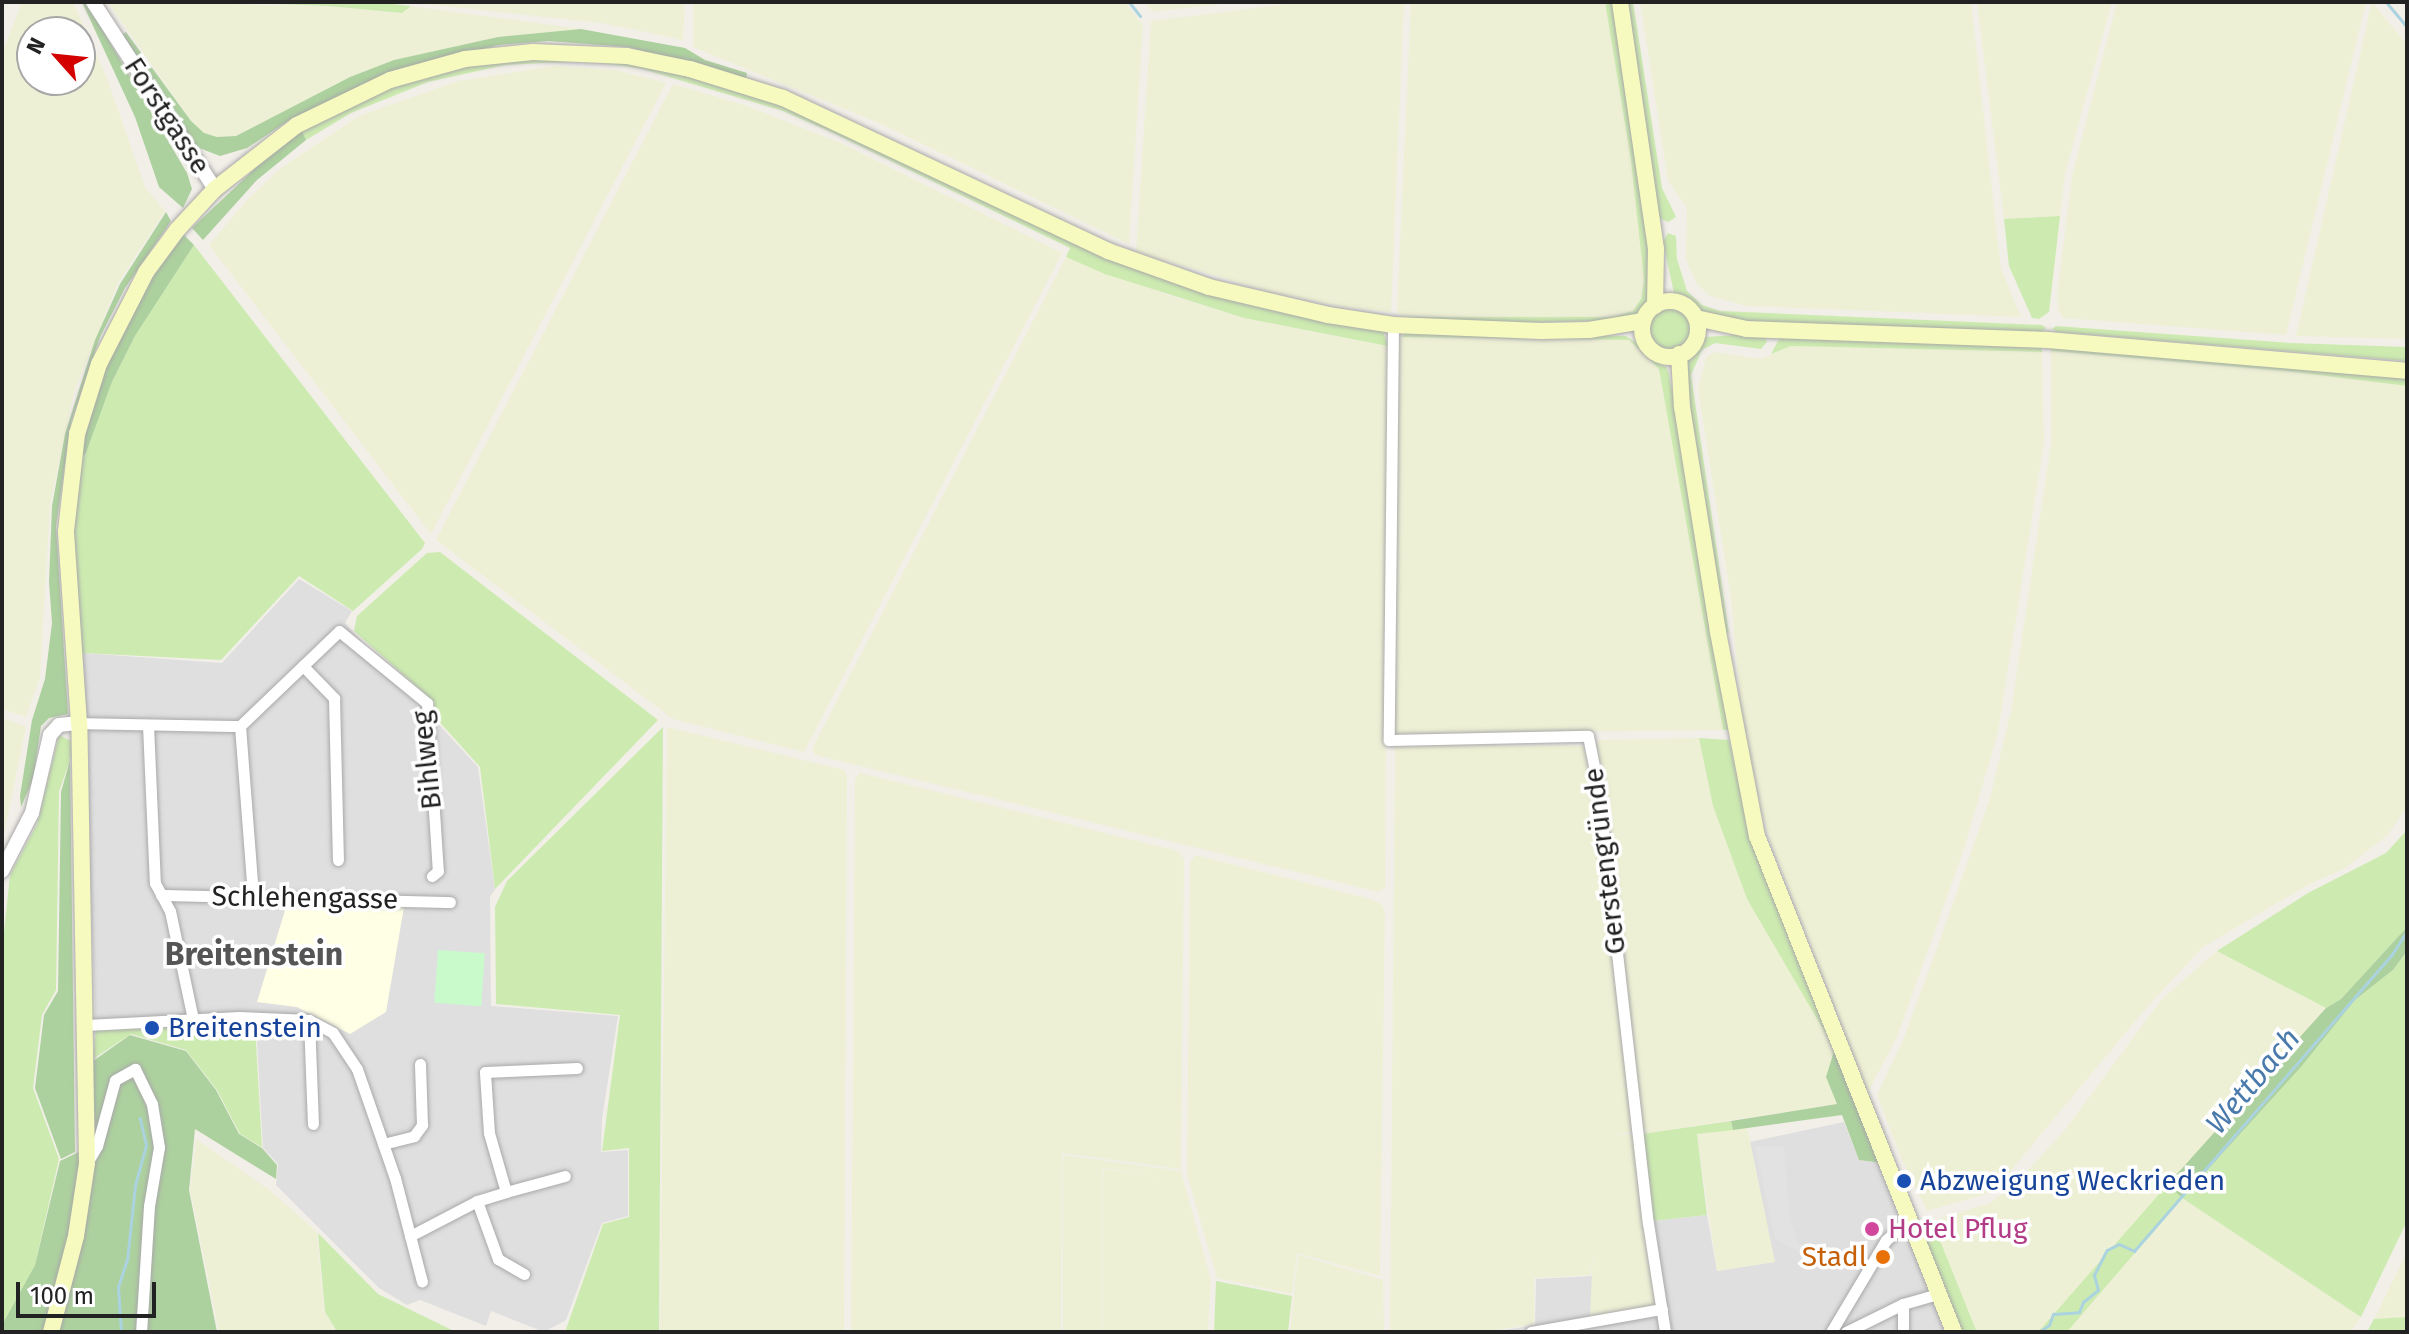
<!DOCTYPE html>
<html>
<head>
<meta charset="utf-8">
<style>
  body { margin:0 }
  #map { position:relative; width:2409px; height:1334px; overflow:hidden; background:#f2efe9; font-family:"Fira Sans",sans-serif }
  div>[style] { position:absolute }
  .residential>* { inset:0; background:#e0dfdf }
  .education>* { inset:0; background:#ffffe5 }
  .farmland>* { inset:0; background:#eef0d5 }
  .grass>* { inset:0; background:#cdebb0; transform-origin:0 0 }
  .round { border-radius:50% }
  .forest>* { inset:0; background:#add19e }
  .park>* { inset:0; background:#c8facc; transform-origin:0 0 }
  .parking>* { inset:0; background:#e2e2e2 }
  .stream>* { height:3px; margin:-1.5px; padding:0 1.5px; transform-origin:1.5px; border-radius:1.5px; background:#aad3df }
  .roads { filter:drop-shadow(0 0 2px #a9a9a9) drop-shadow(0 0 2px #a9a9a9) }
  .minor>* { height:11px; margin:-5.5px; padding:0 5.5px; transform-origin:5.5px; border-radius:5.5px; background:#fff }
  .tertiary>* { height:14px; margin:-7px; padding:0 7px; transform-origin:7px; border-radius:7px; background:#fff }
  .secondary>* { height:16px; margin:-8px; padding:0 8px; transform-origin:8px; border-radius:8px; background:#f7fabf }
  .secondary>.ring { margin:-8px; padding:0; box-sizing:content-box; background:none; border:16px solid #f7fabf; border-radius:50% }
  .dots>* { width:22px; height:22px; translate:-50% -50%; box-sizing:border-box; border:4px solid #fff; border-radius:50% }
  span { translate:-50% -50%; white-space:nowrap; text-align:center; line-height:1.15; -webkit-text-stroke:7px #fff; paint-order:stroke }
  .street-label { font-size:28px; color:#222 }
  .transit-label { font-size:28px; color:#164399 }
  .left { translate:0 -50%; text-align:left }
  .hotel-label { font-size:28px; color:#b23c85 }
  .food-label { font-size:28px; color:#c56008 }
  .right { translate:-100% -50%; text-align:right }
  .water-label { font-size:30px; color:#4a7aab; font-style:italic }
  .quarter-label { font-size:32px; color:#555; font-weight:700 }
  .frame { position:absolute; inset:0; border:4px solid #222; pointer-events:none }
  .north { position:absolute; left:16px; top:16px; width:80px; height:80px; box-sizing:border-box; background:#fff; border:2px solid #a7a7a7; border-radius:50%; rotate:297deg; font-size:22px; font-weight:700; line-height:32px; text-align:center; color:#222 }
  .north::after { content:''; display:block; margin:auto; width:28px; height:36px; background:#d40000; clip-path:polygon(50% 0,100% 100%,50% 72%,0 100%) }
  .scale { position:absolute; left:16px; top:1282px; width:140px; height:36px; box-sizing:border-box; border:4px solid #222; border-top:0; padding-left:10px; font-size:24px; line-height:28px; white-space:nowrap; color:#222; -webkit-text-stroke:6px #fff; paint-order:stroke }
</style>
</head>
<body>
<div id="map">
  <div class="residential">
    <div style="clip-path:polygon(299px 579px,352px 611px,345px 623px,478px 767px,495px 890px,490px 896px,491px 1006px,618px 1016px,602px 1119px,601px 1152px,628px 1150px,628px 1216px,602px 1223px,566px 1320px,544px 1332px,491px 1311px,486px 1326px,420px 1300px,407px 1305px,379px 1288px,276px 1185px,278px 1164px,263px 1148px,256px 1024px,96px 1030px,82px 653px,222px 663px)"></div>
    <div style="clip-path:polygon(1844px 1122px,1859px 1160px,1882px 1163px,1947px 1332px,1493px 1332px,1535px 1325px,1536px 1279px,1593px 1276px,1590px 1317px,1644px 1222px,1707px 1215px,1717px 1271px,1774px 1262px,1750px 1142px)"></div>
  </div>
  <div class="education">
    <div style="clip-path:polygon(286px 907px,404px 907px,386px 1012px,350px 1034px,297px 1007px,257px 1002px)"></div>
  </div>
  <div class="farmland">
    <div style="clip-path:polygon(evenodd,22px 2px,73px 2px,107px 78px,145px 187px,165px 211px,118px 283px,74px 392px,50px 505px,40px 677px,26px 717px,2px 709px,2px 54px,22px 2px,32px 32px,80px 32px,80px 80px,32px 80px,32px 32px)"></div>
    <div style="clip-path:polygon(108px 2px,328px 6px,402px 13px,411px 6px,581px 29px,498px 37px,394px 60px,350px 77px,236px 136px,217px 137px,204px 133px,191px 121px)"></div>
    <div style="clip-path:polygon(405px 2px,685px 2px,683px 40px,602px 23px)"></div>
    <div style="clip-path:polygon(693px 2px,1125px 2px,1143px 25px,1129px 244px,879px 123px,693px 47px)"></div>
    <div style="clip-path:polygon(1145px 2px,1237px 2px,1153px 12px)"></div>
    <div style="clip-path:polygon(1303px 2px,1404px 2px,1391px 312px,1343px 307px,1271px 292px,1136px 252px,1151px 21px)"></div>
    <div style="clip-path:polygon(1411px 2px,1605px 2px,1631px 161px,1644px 280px,1641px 299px,1633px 311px,1611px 317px,1401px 317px,1397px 310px)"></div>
    <div style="clip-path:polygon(1640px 2px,1971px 2px,2001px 269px,2021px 317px,1747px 306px,1710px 296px,1696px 283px,1686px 259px,1687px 208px,1668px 181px)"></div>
    <div style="clip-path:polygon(1977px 2px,2112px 2px,2065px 174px,2060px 216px,2004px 219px)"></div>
    <div style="clip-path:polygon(2117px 2px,2366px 2px,2286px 335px,2063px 318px,2059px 312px,2057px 296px,2072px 176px)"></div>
    <div style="clip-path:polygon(2372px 2px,2407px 45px,2407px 339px,2296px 336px)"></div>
    <div style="clip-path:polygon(555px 66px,616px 70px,666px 83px,431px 534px,209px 245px,247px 200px,281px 168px,359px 116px,458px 81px)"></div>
    <div style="clip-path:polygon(673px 84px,744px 105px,841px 143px,1062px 253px,804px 752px,673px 719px,436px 540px)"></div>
    <div style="clip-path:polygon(1066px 257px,1168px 295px,1244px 318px,1388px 346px,1385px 888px,1379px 892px,815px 755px,812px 749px)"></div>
    <div style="clip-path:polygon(1402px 337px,1629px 340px,1659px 369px,1723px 730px,1397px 734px,1394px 730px,1398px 342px)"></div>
    <div style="clip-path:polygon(1791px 346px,2042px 352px,2044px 443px,1998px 732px,1964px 849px,1897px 1037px,1868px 1092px,1770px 841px,1759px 802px,1742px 720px,1731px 599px,1698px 389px,1706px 357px,1714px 352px,1761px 359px)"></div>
    <div style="clip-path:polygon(2051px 351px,2285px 371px,2407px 386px,2407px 806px,2388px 835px,2345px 868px,2306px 886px,2203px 947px,2148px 1006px,2004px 1179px,1986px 1194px,1927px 1211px,1901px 1158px,1877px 1095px,1903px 1040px,1939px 943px,1990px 798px,2011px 711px,2051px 443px)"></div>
    <div style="clip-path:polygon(2px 718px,26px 727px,2px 843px)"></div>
    <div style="clip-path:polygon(667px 727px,844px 770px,847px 776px,844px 1332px,660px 1332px)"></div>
    <div style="clip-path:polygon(1699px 738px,1713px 806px,1747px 899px,1835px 1048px,1837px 1104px,1642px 1134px,1596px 746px,1599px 740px)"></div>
    <div style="clip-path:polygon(1395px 745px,1584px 746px,1635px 1131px,1614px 1136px,1635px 1133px,1659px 1307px,1590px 1318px,1593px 1253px,1591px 1275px,1534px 1278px,1534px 1324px,1483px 1332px,1390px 1332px)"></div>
    <div style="clip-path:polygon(860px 773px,1178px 851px,1184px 859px,1181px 1169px,1062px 1153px,1061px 1332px,851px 1332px,855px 779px)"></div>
    <div style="clip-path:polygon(1195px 855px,1374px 900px,1382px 905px,1385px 913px,1380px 1276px,1297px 1253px,1292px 1294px,1217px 1278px,1187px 1175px,1190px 863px)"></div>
    <div style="clip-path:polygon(2217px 951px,2326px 1008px,2048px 1323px,2038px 1332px,1977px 1332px,1932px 1221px,1990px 1203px,2018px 1181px,2064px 1131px,2162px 999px)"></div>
    <div style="clip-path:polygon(1747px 1127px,1775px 1262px,1717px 1271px,1697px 1134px)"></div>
    <div style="clip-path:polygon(196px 1139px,271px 1191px,317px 1232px,324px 1311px,336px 1332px,219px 1332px,190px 1190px)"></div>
    <div style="clip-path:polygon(1063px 1155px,1181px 1171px,1211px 1280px,1208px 1332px,1103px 1332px,1103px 1169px,1168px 1178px,1102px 1168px,1102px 1332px,1063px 1332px)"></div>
    <div style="clip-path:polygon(2182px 1198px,2361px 1317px,2351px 1332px,2067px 1332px)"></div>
    <div style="clip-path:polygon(2407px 1252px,2407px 1317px,2374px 1319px)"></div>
    <div style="clip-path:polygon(1298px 1255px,1383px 1280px,1384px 1332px,1290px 1332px)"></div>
  </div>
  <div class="grass">
    <div style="clip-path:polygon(220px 2px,375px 2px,411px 6px,402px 13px,328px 6px)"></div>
    <div style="clip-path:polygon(1605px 2px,1614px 2px,1651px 254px,1651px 300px,1644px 311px,1627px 320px,1502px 323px,1401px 317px,1611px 317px,1633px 311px,1641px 299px,1644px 280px,1631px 161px)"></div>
    <div style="clip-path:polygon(1625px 2px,1633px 2px,1662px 188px,1676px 217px,1668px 222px,1659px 218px)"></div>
    <div style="clip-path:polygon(513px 56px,598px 58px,680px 72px,783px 104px,1074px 241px,1382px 328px,1388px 346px,1244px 318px,1105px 274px,1066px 257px,1070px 248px,835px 134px,783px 111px,642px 69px,588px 61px,505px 65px,428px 82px,351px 113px,306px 140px,302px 131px,392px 83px)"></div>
    <div style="clip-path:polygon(2060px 216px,2049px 312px,2039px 319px,2032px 318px,2009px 266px,2004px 219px)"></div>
    <div style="clip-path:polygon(1668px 233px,1676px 236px,1677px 259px,1687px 291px,1702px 305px,1720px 311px,2042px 325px,2046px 328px,2042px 332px,1733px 322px,1703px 317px,1674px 293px,1663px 242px)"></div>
    <div style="clip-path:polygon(194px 245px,425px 543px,422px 549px,353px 611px,299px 576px,221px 660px,82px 653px,70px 540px,78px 461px,86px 453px,112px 382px,135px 336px)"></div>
    <div class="round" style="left:1647px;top:305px;width:46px;height:46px"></div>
    <div style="clip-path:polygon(2056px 326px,2291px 343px,2407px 347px,2407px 361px,2057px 332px,2052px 329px)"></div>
    <div style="clip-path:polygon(1405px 331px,1626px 336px,1659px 358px,1668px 370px,1673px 395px,1729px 730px,1723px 730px,1659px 369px,1629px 340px,1402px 337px)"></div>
    <div style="clip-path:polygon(1750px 334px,1765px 336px,1767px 342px,1761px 349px,1715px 343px,1702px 350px,1691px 375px,1729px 633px,1724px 636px,1686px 387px,1685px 362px,1694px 347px,1706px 337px)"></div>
    <div style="clip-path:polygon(1780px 337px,2041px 344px,2042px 352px,1791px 346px,1771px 354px)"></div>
    <div style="clip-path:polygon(2051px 345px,2407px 374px,2407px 386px,2285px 371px,2051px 351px)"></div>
    <div style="clip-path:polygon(440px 552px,658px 720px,495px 889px,480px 767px,436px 718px,434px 702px,354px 631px,357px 616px,427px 553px)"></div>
    <div style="clip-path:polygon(663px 727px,659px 1332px,565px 1332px,603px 1224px,629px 1217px,629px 1148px,602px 1151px,620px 1015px,496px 1004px,495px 907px,507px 881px)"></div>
    <div style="clip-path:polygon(59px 735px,71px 741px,71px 756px,59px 792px,56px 990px,42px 1015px,33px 1088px,59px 1159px,35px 1265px,2px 1325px,2px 951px,10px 875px,37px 824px)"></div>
    <div style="clip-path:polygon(1699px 738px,1729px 740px,1751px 838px,1834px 1048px,1747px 899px,1713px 806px)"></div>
    <div style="clip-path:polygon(2407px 830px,2407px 927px,2341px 999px,2326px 1008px,2217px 951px,2308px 893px,2386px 853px)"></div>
    <div style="clip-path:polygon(2407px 951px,2407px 1221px,2361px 1317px,2182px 1198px,2067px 1332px,2038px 1332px,2168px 1184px,2183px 1197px,2301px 1067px,2355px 1000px,2393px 970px)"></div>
    <div style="clip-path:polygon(255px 1025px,262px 1147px,240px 1134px,217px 1090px,186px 1050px,131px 1034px,93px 1059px,96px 1030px)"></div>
    <div style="clip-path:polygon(1731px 1121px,1733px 1130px,1697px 1134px,1707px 1215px,1652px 1221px,1642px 1134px)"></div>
    <div style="left:1932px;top:1221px;width:120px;height:13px;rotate:68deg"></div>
    <div style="clip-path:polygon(318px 1233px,378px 1294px,456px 1332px,337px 1332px,325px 1312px)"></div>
    <div style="clip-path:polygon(1216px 1281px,1292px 1296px,1288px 1332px,1214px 1332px)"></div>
    <div style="clip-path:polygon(2407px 1317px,2407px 1332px,2367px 1332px,2374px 1319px)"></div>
  </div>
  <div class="forest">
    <div style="clip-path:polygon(82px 2px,86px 2px,187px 173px,192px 189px,183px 208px,159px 187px,135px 117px)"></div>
    <div style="clip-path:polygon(581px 29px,685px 48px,705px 60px,747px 73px,746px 79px,628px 47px,548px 41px,499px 45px,389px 72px,291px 119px,247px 148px,220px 156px,194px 146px,120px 36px,126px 32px,191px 121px,204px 133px,217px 137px,236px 136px,350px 77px,394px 60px,498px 37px)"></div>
    <div style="clip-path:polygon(302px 131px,306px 140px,257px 180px,203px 240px,192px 228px,259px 165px)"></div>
    <div style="clip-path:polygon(166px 212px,171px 221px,125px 288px,100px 337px,71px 422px,56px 526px,68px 714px,49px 718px,41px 726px,33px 779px,21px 807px,20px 796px,32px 720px,45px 679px,52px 623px,49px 582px,52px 506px,65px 434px,95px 340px,120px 284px)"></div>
    <div style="clip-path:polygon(184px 235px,194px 245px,135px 336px,112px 382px,86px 453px,78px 461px,110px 351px,152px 278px)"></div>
    <div style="clip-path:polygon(70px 760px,75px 1152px,61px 1159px,35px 1088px,44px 1015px,58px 991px,61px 792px)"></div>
    <div style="clip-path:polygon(2407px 927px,2407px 951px,2393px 970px,2355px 1000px,2301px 1067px,2182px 1198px,2168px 1184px,2326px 1008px,2341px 999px)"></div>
    <div style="clip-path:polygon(130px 1035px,186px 1051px,216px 1090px,239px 1134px,262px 1148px,277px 1165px,276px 1179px,195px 1129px,189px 1190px,217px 1332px,2px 1332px,2px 1325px,35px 1265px,60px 1161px,91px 1146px,93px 1061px)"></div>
    <div style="clip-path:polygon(1835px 1048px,1882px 1163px,1859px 1160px,1842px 1115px,1733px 1130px,1731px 1121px,1837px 1104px,1826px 1077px)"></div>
  </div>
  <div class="park">
    <div style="left:438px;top:950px;width:47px;height:53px;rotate:4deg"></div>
  </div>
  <div class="parking">
    <div style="clip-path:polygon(1755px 1146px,1784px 1146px,1790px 1219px,1798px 1243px,1812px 1251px,1807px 1256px,1775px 1239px)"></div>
  </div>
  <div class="stream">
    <div style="left:1129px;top:2px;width:18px;rotate:52deg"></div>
    <div style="left:2386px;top:2px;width:33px;rotate:50deg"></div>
    <div style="left:121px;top:1332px;width:45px;rotate:-93.8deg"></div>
    <div style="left:118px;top:1287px;width:28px;rotate:-72deg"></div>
    <div style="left:127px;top:1260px;width:75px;rotate:-83.9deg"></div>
    <div style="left:135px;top:1185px;width:41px;rotate:-74.6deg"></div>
    <div style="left:146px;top:1145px;width:28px;rotate:-103deg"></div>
    <div style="left:2039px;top:1332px;width:12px;rotate:-35deg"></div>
    <div style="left:2049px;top:1325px;width:12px;rotate:-70deg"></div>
    <div style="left:2053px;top:1314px;width:26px;rotate:-4deg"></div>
    <div style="left:2079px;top:1312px;width:11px;rotate:-68deg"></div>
    <div style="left:2083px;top:1302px;width:19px;rotate:-39deg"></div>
    <div style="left:2098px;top:1290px;width:16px;rotate:-105deg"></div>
    <div style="left:2094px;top:1275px;width:28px;rotate:-63deg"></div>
    <div style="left:2107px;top:1250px;width:13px;rotate:-27deg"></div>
    <div style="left:2119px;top:1244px;width:17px;rotate:25deg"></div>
    <div style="left:2134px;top:1251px;width:393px;rotate:-49deg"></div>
    <div style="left:2392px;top:954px;width:27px;rotate:-57deg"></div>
  </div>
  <div class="roads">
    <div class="minor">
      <div style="left:1393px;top:325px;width:415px;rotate:90.6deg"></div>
      <div style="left:1389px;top:740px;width:199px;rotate:-1.2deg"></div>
      <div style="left:1588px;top:736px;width:51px;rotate:78.7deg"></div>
      <div style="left:1598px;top:786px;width:440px;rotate:83.5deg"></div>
      <div style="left:1648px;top:1223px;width:110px;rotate:81.1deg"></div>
      <div style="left:303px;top:666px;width:45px;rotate:45.9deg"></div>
      <div style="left:334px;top:698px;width:162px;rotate:88.6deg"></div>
      <div style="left:79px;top:723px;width:161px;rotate:1.1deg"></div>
      <div style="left:240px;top:726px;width:137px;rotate:-43.8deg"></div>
      <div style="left:339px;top:631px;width:114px;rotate:39.3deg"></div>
      <div style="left:427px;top:703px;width:168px;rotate:86.3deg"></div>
      <div style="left:438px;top:871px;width:8px;rotate:140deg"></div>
      <div style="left:148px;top:725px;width:158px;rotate:87.5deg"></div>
      <div style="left:155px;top:883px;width:32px;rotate:62deg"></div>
      <div style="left:170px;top:911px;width:110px;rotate:78deg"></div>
      <div style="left:240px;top:726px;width:169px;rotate:85.6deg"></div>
      <div style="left:161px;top:895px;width:289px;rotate:1.4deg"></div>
      <div style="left:309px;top:1020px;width:104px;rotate:87.8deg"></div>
      <div style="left:86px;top:1025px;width:153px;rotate:-3deg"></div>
      <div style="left:239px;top:1017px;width:70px;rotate:2.5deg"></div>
      <div style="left:309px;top:1020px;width:27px;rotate:28deg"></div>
      <div style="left:333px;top:1033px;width:43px;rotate:56.3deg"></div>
      <div style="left:357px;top:1069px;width:115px;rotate:70.8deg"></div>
      <div style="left:395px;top:1178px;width:107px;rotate:75.4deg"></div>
      <div style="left:383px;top:1144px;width:32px;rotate:-14deg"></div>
      <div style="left:414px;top:1136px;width:14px;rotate:-54deg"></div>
      <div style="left:422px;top:1125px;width:61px;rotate:-91.9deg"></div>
      <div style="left:87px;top:1163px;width:20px;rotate:-60deg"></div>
      <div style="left:97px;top:1146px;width:68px;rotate:-74.7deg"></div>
      <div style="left:115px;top:1080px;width:23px;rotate:-29deg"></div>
      <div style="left:135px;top:1069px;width:39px;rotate:64deg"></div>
      <div style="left:152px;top:1104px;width:44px;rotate:80.8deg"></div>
      <div style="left:159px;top:1147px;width:60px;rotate:99.6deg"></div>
      <div style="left:149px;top:1206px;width:126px;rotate:93.6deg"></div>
      <div style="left:506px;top:1192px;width:61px;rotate:-15.2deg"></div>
      <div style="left:477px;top:1201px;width:62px;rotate:70.1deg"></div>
      <div style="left:498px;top:1259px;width:30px;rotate:30deg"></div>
      <div style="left:410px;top:1236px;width:76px;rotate:-27.6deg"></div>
      <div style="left:477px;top:1201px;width:30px;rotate:-17deg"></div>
      <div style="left:506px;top:1192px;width:61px;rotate:-106.1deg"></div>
      <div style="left:489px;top:1133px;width:61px;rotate:-93.8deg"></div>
      <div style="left:485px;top:1072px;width:92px;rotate:-2.5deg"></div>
      <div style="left:1903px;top:1304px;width:37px;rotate:-16deg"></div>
      <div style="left:1531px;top:1332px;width:133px;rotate:-10deg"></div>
      <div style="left:1831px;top:1332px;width:107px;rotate:-59.1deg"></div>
      <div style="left:1886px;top:1240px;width:30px;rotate:-41deg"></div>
      <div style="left:1846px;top:1332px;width:64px;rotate:-26.2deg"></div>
      <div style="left:1903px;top:1304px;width:28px;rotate:90deg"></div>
    </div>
    <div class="tertiary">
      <div style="left:93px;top:2px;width:223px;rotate:56.9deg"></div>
      <div style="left:2px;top:871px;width:65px;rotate:-62.7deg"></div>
      <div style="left:32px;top:813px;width:80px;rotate:-77deg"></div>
      <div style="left:50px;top:735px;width:13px;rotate:-48deg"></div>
      <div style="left:59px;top:725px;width:20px;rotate:-6deg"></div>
    </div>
    <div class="secondary">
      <div style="left:1620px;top:2px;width:250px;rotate:81.7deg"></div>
      <div style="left:1656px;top:249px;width:57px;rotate:91deg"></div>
      <div class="ring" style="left:1642px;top:301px;width:40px;height:40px"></div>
      <div style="left:1696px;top:318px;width:52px;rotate:12.2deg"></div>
      <div style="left:1747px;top:329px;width:300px;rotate:2.1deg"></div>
      <div style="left:2047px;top:340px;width:361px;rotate:4.9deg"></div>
      <div style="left:1679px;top:354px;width:53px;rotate:86.8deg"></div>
      <div style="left:1682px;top:407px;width:228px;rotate:80.9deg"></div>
      <div style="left:1718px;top:632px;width:208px;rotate:79.2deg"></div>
      <div style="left:1757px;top:836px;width:534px;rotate:68.34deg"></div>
      <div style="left:51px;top:1332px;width:99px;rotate:-75.4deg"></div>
      <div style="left:76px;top:1236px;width:74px;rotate:-81.4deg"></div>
      <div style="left:87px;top:1163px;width:440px;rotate:-91deg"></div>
      <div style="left:79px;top:723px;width:192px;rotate:-93.9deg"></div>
      <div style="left:66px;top:531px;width:98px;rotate:-83.5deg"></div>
      <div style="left:77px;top:434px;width:73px;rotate:-72.6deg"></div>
      <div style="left:99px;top:364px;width:103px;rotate:-62.9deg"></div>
      <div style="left:146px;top:272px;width:52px;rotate:-53.6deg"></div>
      <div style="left:177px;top:230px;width:56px;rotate:-47.2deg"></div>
      <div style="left:215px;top:189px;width:104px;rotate:-38deg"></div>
      <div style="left:297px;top:125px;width:103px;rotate:-25.8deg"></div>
      <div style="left:390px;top:80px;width:78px;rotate:-15.6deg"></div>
      <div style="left:465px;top:59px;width:68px;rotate:-5.9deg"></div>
      <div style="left:533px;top:52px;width:94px;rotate:2.4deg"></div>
      <div style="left:627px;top:56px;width:64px;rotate:11.7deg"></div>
      <div style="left:690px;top:69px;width:97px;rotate:17.3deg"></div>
      <div style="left:783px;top:98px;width:359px;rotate:25.2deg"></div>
      <div style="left:1108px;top:251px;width:107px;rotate:19.6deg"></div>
      <div style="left:1209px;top:287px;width:122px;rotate:13.2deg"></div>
      <div style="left:1328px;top:315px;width:66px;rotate:8.7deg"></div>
      <div style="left:1393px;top:325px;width:148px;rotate:2.3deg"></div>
      <div style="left:1541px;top:331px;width:48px;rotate:-1.2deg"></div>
      <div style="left:1589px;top:330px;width:55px;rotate:-9.5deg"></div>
    </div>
  </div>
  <div class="dots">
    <div style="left:152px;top:1028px;background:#1a4fb4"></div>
    <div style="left:1904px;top:1181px;background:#1a4fb4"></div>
    <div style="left:1872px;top:1229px;background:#d1479c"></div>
    <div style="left:1883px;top:1257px;background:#e8710a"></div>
  </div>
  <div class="street-label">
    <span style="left:167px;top:116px;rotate:57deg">Forstgasse</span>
    <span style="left:427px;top:760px;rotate:-96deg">Bihlweg</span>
    <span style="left:1605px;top:861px;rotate:-97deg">Gerstengründe</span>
    <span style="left:305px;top:898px;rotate:1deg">Schlehengasse</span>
  </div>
  <div class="transit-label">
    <span class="left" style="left:168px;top:1028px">Breitenstein</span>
    <span class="left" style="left:1920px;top:1181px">Abzweigung Weckrieden</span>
  </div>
  <div class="hotel-label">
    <span class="left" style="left:1888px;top:1229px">Hotel Pflug</span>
  </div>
  <div class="food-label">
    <span class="right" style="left:1867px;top:1257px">Stadl</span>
  </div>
  <div class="water-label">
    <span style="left:2253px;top:1081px;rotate:-50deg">Wettbach</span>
  </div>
  <div class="quarter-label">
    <span style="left:254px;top:954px">Breitenstein</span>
  </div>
  <div class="frame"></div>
  <div class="north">N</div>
  <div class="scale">100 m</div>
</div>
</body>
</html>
